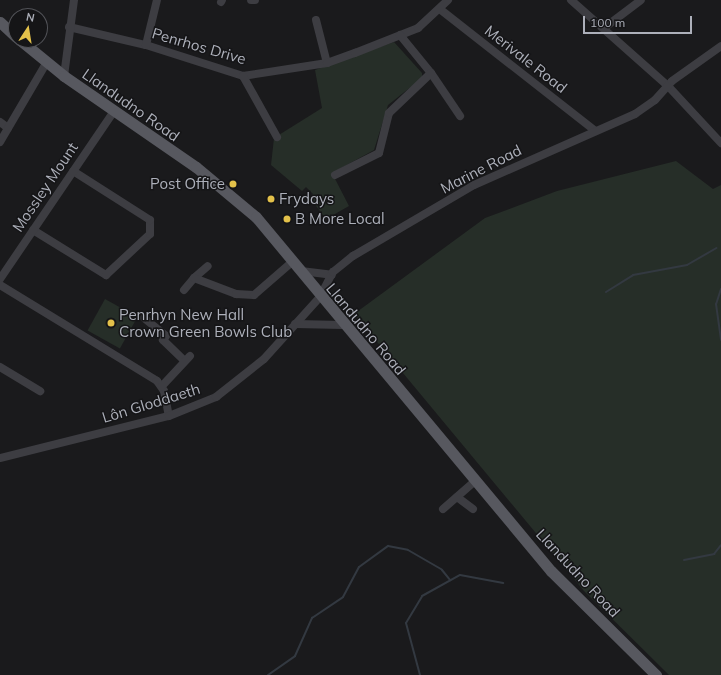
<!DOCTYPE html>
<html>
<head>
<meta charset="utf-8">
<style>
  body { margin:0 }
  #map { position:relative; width:721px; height:675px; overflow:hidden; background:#1a1a1c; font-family:Mulish,sans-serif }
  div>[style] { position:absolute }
  .green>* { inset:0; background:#262e28; transform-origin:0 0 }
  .stream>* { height:2px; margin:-1px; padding:0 1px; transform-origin:1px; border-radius:1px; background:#333941 }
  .minor>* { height:8px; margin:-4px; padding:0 4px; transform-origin:4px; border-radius:4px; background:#3d3d42 }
  .major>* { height:11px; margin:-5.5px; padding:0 5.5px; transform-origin:5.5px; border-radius:5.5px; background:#57585f }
  .dots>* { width:11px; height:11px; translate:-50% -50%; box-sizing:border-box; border:2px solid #151517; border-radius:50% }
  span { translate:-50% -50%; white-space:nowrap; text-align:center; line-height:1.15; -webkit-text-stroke:3px #151517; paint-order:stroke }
  .street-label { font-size:15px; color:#adb0ba }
  .poi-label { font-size:15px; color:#adb0ba }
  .right { translate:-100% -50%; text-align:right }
  .left { translate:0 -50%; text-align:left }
  .north { position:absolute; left:8px; top:8px; width:40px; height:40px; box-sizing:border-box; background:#151517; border:1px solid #525358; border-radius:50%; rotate:12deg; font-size:11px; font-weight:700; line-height:16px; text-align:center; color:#adb0ba }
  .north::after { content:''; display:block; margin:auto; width:14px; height:18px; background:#e3c14a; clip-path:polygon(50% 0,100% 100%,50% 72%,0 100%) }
  .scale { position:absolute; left:583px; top:16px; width:109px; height:18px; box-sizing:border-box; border:2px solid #adb0ba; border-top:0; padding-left:5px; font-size:12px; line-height:14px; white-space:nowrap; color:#adb0ba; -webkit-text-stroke:3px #151517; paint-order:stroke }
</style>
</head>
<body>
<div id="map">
  <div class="green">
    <div style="clip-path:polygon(394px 42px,422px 73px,422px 78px,388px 105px,374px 150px,332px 173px,349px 206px,326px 219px,310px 198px,313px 194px,306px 187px,302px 191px,271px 165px,274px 138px,322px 108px,315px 70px)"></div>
    <div style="clip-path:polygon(676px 161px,713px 189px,721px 185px,721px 675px,669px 675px,584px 591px,354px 314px,485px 218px,557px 191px)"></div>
    <div style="left:105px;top:299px;width:37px;height:36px;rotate:29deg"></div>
  </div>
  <div class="stream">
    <div style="left:721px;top:289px;width:16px;rotate:108deg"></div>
    <div style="left:716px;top:304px;width:36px;rotate:82deg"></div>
    <div style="left:606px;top:292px;width:32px;rotate:-32deg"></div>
    <div style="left:633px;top:275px;width:55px;rotate:-10.5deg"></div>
    <div style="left:687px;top:265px;width:34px;rotate:-30deg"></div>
    <div style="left:684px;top:560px;width:31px;rotate:-11deg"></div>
    <div style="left:714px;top:554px;width:11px;rotate:-52deg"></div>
    <div style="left:268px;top:675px;width:33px;rotate:-35deg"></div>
    <div style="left:295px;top:656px;width:42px;rotate:-65.9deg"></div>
    <div style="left:312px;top:618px;width:37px;rotate:-34deg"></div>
    <div style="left:343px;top:597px;width:34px;rotate:-62deg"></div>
    <div style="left:359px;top:567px;width:36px;rotate:-36deg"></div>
    <div style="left:388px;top:546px;width:20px;rotate:11deg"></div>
    <div style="left:408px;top:550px;width:39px;rotate:30deg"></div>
    <div style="left:442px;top:570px;width:13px;rotate:51deg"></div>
    <div style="left:420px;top:675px;width:54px;rotate:-105.1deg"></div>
    <div style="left:406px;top:623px;width:31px;rotate:-59deg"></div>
    <div style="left:422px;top:596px;width:43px;rotate:-28.9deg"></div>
    <div style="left:460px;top:575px;width:44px;rotate:10.5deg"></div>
  </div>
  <div class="minor">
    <div style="left:251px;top:0;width:4px"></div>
    <div style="left:571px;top:0;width:130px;rotate:41.6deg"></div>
    <div style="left:668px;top:86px;width:78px;rotate:47.1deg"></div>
    <div style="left:221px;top:2px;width:2px;rotate:-63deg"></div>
    <div style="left:441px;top:10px;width:194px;rotate:38.1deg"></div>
    <div style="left:316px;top:20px;width:44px;rotate:75.7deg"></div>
    <div style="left:69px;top:27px;width:79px;rotate:13.2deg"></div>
    <div style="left:146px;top:45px;width:102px;rotate:17.7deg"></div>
    <div style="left:243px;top:76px;width:85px;rotate:-8.8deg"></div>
    <div style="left:327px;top:63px;width:30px;rotate:-20deg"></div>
    <div style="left:355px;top:53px;width:68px;rotate:-21.6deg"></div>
    <div style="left:418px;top:28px;width:41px;rotate:-43deg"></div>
    <div style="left:604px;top:28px;width:46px;rotate:-37.1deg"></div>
    <div style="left:400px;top:35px;width:49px;rotate:50.8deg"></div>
    <div style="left:431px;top:73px;width:52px;rotate:56deg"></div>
    <div style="left:146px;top:45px;width:46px;rotate:-76.3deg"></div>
    <div style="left:64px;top:76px;width:77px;rotate:-82.5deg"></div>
    <div style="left:243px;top:76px;width:70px;rotate:60.9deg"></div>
    <div style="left:0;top:122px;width:10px;rotate:37deg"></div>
    <div style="left:0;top:142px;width:93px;rotate:-59.6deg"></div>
    <div style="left:335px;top:175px;width:49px;rotate:-26.6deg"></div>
    <div style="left:379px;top:153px;width:41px;rotate:-76deg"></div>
    <div style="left:389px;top:113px;width:58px;rotate:-43.6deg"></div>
    <div style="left:33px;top:230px;width:86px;rotate:31.7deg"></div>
    <div style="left:106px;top:275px;width:60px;rotate:-43deg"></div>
    <div style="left:150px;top:234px;width:14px;rotate:-90deg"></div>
    <div style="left:150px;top:220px;width:91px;rotate:-147.5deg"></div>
    <div style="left:301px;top:271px;width:31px;rotate:7deg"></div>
    <div style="left:194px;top:278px;width:18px;rotate:-41deg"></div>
    <div style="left:0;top:279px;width:203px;rotate:-55.8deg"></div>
    <div style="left:0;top:285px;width:184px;rotate:31.4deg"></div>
    <div style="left:157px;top:381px;width:12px;rotate:55deg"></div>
    <div style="left:164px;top:391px;width:25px;rotate:79deg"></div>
    <div style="left:184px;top:290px;width:16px;rotate:-50deg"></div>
    <div style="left:194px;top:278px;width:45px;rotate:20.9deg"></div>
    <div style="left:236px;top:294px;width:18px;rotate:3deg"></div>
    <div style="left:254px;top:295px;width:50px;rotate:-41deg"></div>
    <div style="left:144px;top:318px;width:28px;rotate:39deg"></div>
    <div style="left:166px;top:336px;width:5px;rotate:127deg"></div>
    <div style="left:163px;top:340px;width:30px;rotate:44deg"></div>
    <div style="left:295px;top:324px;width:48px;rotate:1.2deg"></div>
    <div style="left:0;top:367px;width:47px;rotate:31deg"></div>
    <div style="left:162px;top:386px;width:41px;rotate:-47deg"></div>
    <div style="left:0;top:458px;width:174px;rotate:-14deg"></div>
    <div style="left:169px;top:416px;width:51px;rotate:-22deg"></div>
    <div style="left:216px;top:397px;width:61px;rotate:-38.4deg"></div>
    <div style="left:264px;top:359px;width:84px;rotate:-47.9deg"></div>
    <div style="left:320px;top:297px;width:28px;rotate:-63deg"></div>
    <div style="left:333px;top:272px;width:26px;rotate:-39deg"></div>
    <div style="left:353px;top:256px;width:140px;rotate:-30.4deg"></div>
    <div style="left:474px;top:185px;width:176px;rotate:-23.8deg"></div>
    <div style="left:635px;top:114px;width:24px;rotate:-35deg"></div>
    <div style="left:655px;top:100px;width:25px;rotate:-48deg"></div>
    <div style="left:672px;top:81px;width:60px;rotate:-35.5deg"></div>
    <div style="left:457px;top:497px;width:20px;rotate:37deg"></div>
    <div style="left:443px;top:509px;width:43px;rotate:-41.2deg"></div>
  </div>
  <div class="major">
    <div style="left:0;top:22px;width:22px;rotate:43deg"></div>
    <div style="left:20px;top:40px;width:57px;rotate:39.3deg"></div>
    <div style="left:64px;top:76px;width:160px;rotate:34.6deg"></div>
    <div style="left:196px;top:167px;width:78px;rotate:39.8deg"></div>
    <div style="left:256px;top:217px;width:461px;rotate:50.2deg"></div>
    <div style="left:551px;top:571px;width:148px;rotate:44.7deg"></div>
  </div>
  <div class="dots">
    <div style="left:233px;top:184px;background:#e3c14a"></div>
    <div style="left:271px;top:199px;background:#e3c14a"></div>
    <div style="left:287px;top:219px;background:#e3c14a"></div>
    <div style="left:111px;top:323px;background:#e3c14a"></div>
  </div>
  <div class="street-label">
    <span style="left:199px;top:46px;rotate:16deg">Penrhos Drive</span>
    <span style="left:526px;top:59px;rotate:38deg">Merivale Road</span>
    <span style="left:131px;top:105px;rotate:35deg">Llandudno Road</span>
    <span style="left:481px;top:169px;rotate:-27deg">Marine Road</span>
    <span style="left:45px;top:187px;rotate:-56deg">Mossley Mount</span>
    <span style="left:366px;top:329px;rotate:50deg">Llandudno Road</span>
    <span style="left:151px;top:403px;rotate:-17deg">Lôn Gloddaeth</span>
    <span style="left:578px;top:573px;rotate:47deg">Llandudno Road</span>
  </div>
  <div class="poi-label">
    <span class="right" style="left:225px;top:184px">Post Office</span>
    <span class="left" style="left:279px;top:199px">Frydays</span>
    <span class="left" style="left:295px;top:219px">B More Local</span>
    <span class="left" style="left:119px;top:323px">Penrhyn New Hall<br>Crown Green Bowls Club</span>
  </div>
  <div class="north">N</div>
  <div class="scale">100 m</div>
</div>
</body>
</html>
